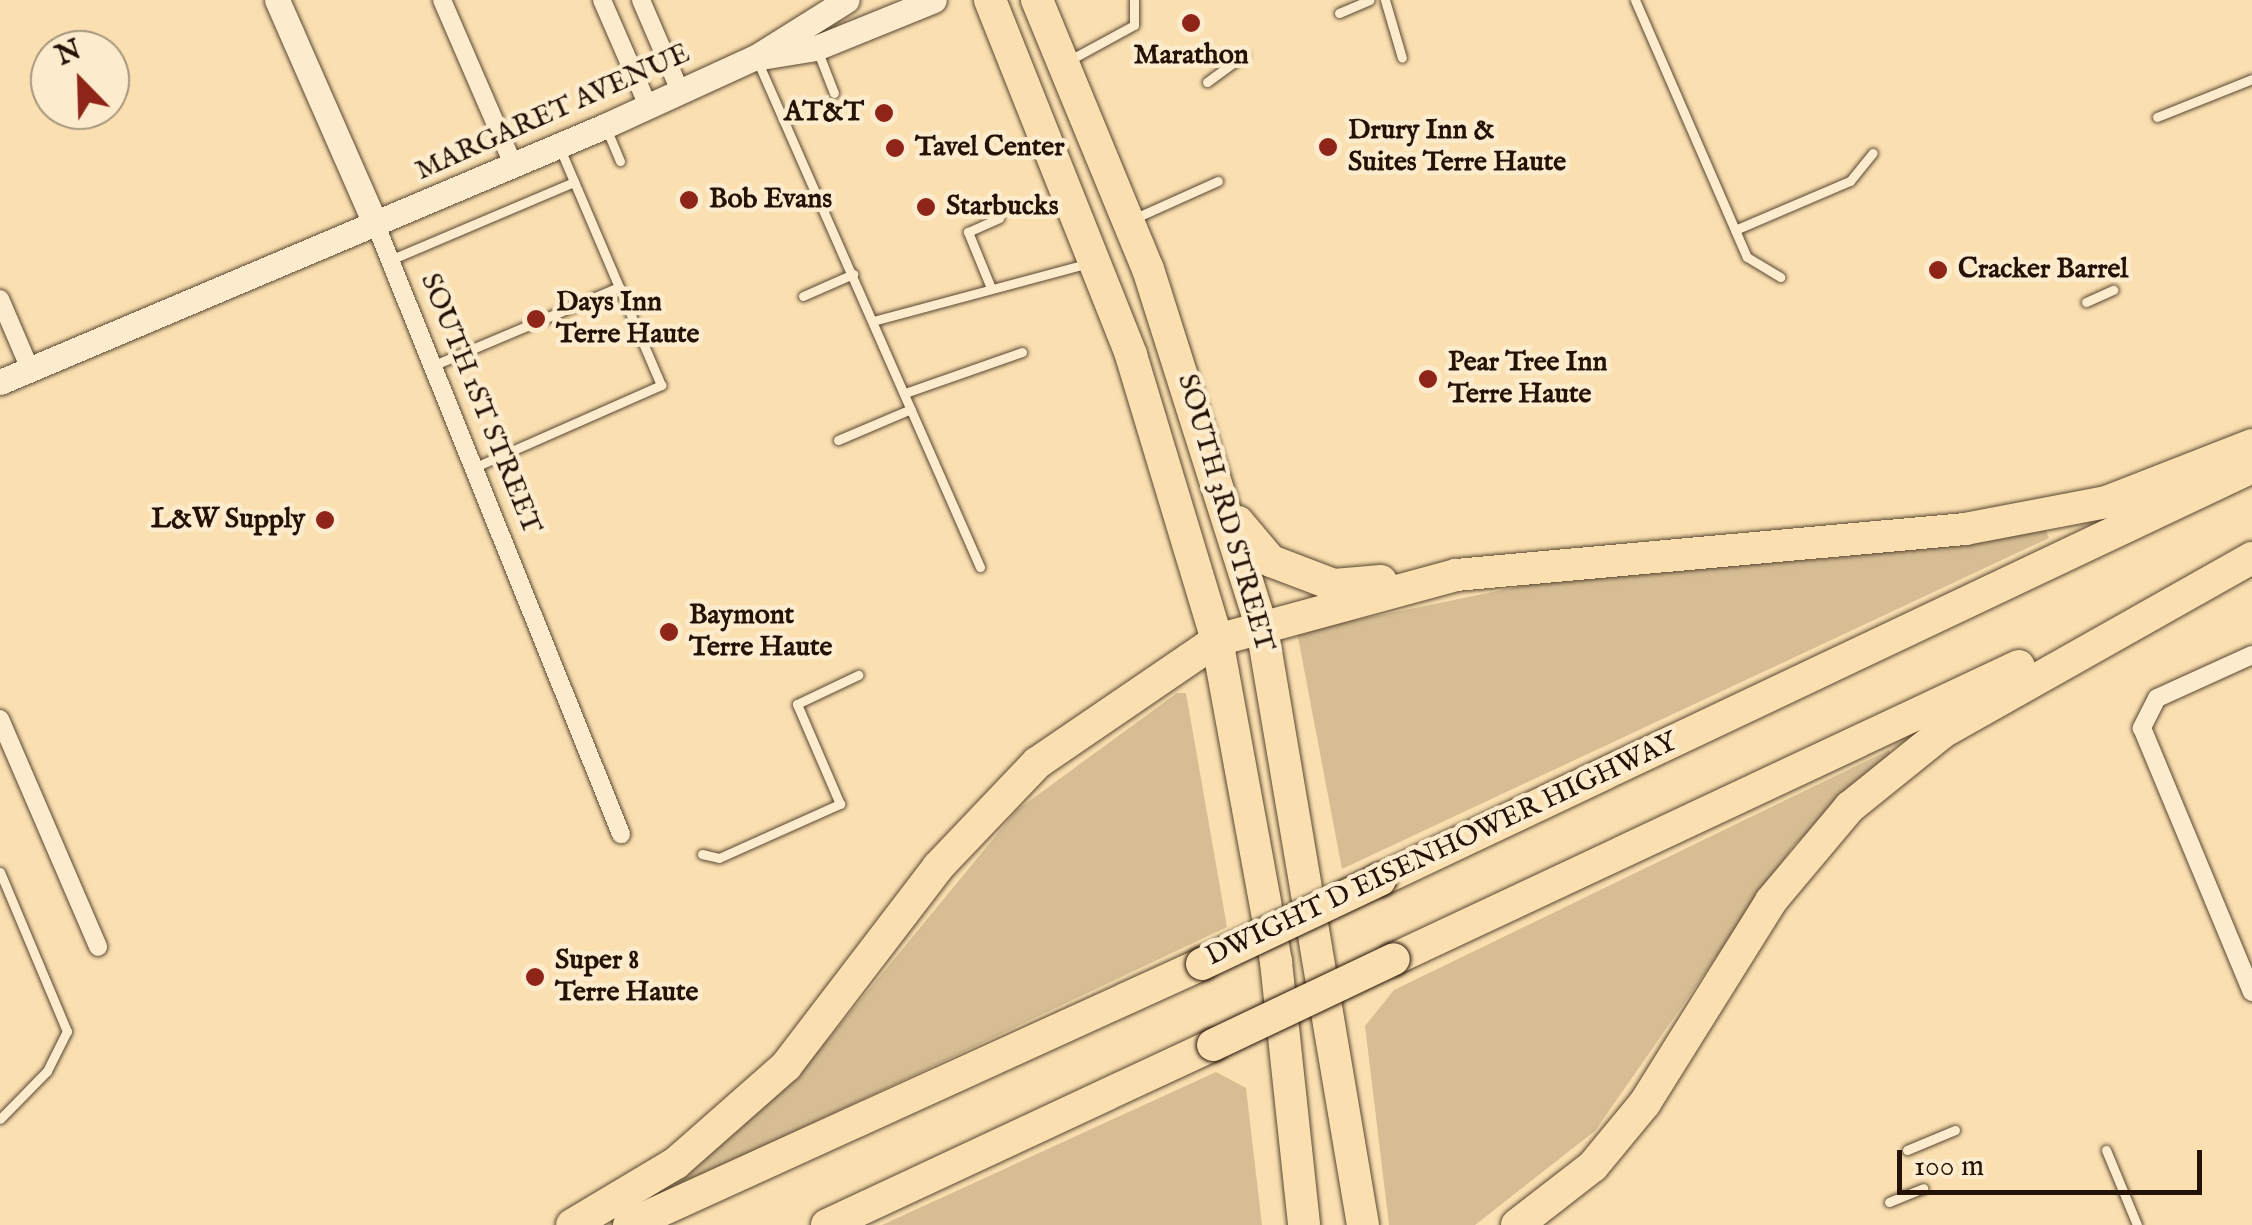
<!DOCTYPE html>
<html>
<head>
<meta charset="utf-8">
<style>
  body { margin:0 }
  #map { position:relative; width:2252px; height:1225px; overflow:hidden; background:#fae0b1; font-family:"IM FELL English",serif }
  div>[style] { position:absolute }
  .green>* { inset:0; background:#d6bd94 }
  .roads { filter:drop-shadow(0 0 2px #5a4631) drop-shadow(0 0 2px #5a4631) }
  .lane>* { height:9px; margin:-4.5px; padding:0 4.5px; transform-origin:4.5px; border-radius:4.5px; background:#fcebcc }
  .street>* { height:18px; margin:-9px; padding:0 9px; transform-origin:9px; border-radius:9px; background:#fcebcc }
  .secondary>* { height:25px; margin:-12.5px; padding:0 12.5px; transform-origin:12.5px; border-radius:12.5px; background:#fcebcc }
  .highway>* { height:32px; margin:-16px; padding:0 16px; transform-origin:16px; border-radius:16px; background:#fae0b1 }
  .bridges { filter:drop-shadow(0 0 2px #251206) drop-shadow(0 0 2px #251206) }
  .highway-bridge>* { height:32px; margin:-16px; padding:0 16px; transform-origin:16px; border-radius:16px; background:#fae0b1 }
  .dots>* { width:28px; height:28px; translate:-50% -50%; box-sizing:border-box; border:5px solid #fcebcc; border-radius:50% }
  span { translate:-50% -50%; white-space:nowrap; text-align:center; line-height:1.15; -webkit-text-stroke:9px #fcebcc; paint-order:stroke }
  .poi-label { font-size:28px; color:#251206; font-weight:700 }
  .right { translate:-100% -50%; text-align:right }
  .left { translate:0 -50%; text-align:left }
  .street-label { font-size:28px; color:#251206 }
  .north { position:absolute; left:30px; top:30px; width:100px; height:100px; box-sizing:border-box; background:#fcebcc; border:2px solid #a6947d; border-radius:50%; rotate:337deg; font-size:28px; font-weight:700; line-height:40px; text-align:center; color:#251206 }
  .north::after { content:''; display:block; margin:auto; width:35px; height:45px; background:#8f2418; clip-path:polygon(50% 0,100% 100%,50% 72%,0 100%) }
  .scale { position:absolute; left:1897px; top:1150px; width:305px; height:45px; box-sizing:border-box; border:5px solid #251206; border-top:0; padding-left:12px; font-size:30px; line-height:35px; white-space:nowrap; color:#251206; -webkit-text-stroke:8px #fcebcc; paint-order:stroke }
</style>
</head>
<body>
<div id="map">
  <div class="green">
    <div style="clip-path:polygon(2043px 524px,2049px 538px,1342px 869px,1297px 632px,1556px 579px,1841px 557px)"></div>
    <div style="clip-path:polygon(1177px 693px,1186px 693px,1227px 927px,669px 1191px,797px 1077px,1017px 810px)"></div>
    <div style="clip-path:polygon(1889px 750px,1893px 758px,1794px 845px,1595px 1131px,1475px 1225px,1389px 1225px,1365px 1026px,1394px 990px)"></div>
    <div style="clip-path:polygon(1216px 1072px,1246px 1088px,1262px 1225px,882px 1225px)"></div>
  </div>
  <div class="roads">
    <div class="lane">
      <div style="left:1385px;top:0;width:60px;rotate:73.7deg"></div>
      <div style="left:1635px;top:0;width:280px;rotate:66.5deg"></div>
      <div style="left:1747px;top:257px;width:39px;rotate:31deg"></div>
      <div style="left:1339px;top:13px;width:33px;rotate:-23deg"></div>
      <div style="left:818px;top:52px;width:44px;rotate:68.7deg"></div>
      <div style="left:757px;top:60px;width:554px;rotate:66.26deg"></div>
      <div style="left:1068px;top:61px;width:75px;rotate:-28.6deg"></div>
      <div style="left:1134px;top:25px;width:25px;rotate:-90deg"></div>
      <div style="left:1207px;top:82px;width:46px;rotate:-36.1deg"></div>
      <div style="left:2157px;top:117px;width:102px;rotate:-21.8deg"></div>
      <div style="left:606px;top:128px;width:36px;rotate:67deg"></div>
      <div style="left:1133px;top:219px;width:93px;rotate:-24.1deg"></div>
      <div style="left:1735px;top:230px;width:125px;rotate:-23.1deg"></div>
      <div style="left:1850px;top:181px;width:36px;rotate:-51deg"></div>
      <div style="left:390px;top:260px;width:200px;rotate:-23deg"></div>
      <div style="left:991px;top:288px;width:61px;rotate:-112.3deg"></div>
      <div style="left:968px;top:232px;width:34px;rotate:-24deg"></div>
      <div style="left:803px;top:296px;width:55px;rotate:-23.7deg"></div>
      <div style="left:2086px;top:302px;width:30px;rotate:-24deg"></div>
      <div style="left:873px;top:321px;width:225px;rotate:-15deg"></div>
      <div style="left:432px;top:366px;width:203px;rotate:-22.9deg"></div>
      <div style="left:619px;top:287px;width:150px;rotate:-113.1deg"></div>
      <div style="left:905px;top:393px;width:124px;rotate:-19.3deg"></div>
      <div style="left:838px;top:440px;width:79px;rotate:-23deg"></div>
      <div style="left:473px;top:468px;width:206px;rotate:-23.8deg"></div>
      <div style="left:661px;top:385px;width:107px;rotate:-113.2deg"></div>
      <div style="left:702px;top:854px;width:17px;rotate:13deg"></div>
      <div style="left:719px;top:858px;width:133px;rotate:-24.1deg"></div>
      <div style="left:840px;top:804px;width:109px;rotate:-113.3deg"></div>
      <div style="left:797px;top:704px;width:68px;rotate:-25.4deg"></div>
      <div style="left:0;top:872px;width:173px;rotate:67.2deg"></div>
      <div style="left:67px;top:1031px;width:45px;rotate:116.6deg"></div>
      <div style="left:47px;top:1071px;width:67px;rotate:134.4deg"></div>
      <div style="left:1907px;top:1150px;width:52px;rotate:-22.6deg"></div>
      <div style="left:2106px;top:1150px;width:81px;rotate:67.5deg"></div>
      <div style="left:1889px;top:1202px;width:37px;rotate:-22deg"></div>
    </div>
    <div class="street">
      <div style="left:442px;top:0;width:181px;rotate:66.6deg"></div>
      <div style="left:602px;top:0;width:116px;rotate:66.5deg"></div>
      <div style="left:641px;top:0;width:99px;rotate:66.8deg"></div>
      <div style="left:375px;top:223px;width:659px;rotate:68.07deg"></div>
      <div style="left:0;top:299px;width:76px;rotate:66.8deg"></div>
      <div style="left:2252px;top:655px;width:104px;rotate:155.6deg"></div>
      <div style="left:2157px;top:698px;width:34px;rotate:117deg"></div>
      <div style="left:2142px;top:728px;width:286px;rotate:67.4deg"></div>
      <div style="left:0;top:719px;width:248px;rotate:66.7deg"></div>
    </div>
    <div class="secondary">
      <div style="left:277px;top:0;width:244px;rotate:66.3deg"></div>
      <div style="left:761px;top:57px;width:56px;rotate:-9.3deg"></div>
      <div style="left:816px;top:48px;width:127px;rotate:-22.1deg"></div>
      <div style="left:0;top:382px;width:657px;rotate:-22.94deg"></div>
      <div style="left:605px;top:126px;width:166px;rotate:-24.6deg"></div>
      <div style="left:756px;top:57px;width:107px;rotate:-32.1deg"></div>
    </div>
    <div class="highway">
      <div style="left:990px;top:0;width:382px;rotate:68.3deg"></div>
      <div style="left:1131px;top:355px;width:298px;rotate:73.2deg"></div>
      <div style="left:1217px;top:640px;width:327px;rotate:79.6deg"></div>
      <div style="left:1276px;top:962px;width:264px;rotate:83.9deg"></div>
      <div style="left:1037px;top:0;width:291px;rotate:67.6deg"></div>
      <div style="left:1148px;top:269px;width:377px;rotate:72.4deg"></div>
      <div style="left:1262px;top:628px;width:605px;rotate:80.4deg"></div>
      <div style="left:1238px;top:522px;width:51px;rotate:49.8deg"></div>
      <div style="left:1271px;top:561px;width:67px;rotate:20.9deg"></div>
      <div style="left:1334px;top:585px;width:47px;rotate:-4.9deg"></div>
      <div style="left:1380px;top:880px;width:965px;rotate:-25.34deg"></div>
      <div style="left:1394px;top:959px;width:690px;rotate:-25.12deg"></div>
      <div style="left:572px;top:1225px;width:121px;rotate:-30.8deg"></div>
      <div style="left:676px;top:1163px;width:147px;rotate:-41.4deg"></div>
      <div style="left:786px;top:1066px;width:250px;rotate:-52.6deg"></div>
      <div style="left:938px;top:867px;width:144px;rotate:-46.4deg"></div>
      <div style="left:1037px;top:763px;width:218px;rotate:-34.3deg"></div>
      <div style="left:1217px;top:640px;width:248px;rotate:-15.2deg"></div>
      <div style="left:1456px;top:575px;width:511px;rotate:-5.16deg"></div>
      <div style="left:1965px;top:529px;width:144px;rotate:-10.8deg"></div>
      <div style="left:2106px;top:502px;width:157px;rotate:-21.3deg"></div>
      <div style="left:629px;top:1225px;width:630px;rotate:-24.49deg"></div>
      <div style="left:827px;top:1225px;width:426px;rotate:-25deg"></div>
      <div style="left:1517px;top:1225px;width:96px;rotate:-37.8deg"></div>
      <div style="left:1593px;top:1166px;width:82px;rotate:-50.5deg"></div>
      <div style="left:1645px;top:1103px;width:238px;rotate:-58deg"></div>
      <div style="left:1771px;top:901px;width:123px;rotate:-50deg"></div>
      <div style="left:1850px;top:807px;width:119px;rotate:-38.9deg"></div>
      <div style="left:1943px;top:732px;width:355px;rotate:-29.4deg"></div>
    </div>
  </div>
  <div class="bridges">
    <div class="highway-bridge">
      <div style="left:1202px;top:964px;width:197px;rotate:-25.3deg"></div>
      <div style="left:1213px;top:1045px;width:200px;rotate:-25.4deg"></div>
    </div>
  </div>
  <div class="dots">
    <div style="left:1191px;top:23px;background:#8f2418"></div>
    <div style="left:884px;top:113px;background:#8f2418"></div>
    <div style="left:1328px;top:147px;background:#8f2418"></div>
    <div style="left:895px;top:148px;background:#8f2418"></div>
    <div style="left:689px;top:200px;background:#8f2418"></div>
    <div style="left:926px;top:207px;background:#8f2418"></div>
    <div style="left:1938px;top:270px;background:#8f2418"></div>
    <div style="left:536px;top:319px;background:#8f2418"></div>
    <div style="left:1428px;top:379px;background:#8f2418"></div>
    <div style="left:325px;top:520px;background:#8f2418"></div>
    <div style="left:669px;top:632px;background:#8f2418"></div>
    <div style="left:535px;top:977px;background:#8f2418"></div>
  </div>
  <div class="poi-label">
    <span style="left:1191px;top:56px">Marathon</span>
    <span class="right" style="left:864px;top:113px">AT&amp;T</span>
    <span class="left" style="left:1348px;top:147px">Drury Inn &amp;<br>Suites Terre Haute</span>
    <span class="left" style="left:915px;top:148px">Tavel Center</span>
    <span class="left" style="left:709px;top:200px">Bob Evans</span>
    <span class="left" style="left:946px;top:207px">Starbucks</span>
    <span class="left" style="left:1958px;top:270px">Cracker Barrel</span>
    <span class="left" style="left:556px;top:319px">Days Inn<br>Terre Haute</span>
    <span class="left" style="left:1448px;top:379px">Pear Tree Inn<br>Terre Haute</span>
    <span class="right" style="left:305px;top:520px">L&amp;W Supply</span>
    <span class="left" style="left:689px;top:632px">Baymont<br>Terre Haute</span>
    <span class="left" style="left:555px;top:977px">Super 8<br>Terre Haute</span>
  </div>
  <div class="street-label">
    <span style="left:553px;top:113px;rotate:-24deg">MARGARET AVENUE</span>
    <span style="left:480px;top:404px;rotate:68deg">SOUTH 1ST STREET</span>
    <span style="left:1225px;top:513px;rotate:74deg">SOUTH 3RD STREET</span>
    <span style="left:1442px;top:850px;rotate:-25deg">DWIGHT D EISENHOWER HIGHWAY</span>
  </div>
  <div class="north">N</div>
  <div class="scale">100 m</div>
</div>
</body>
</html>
